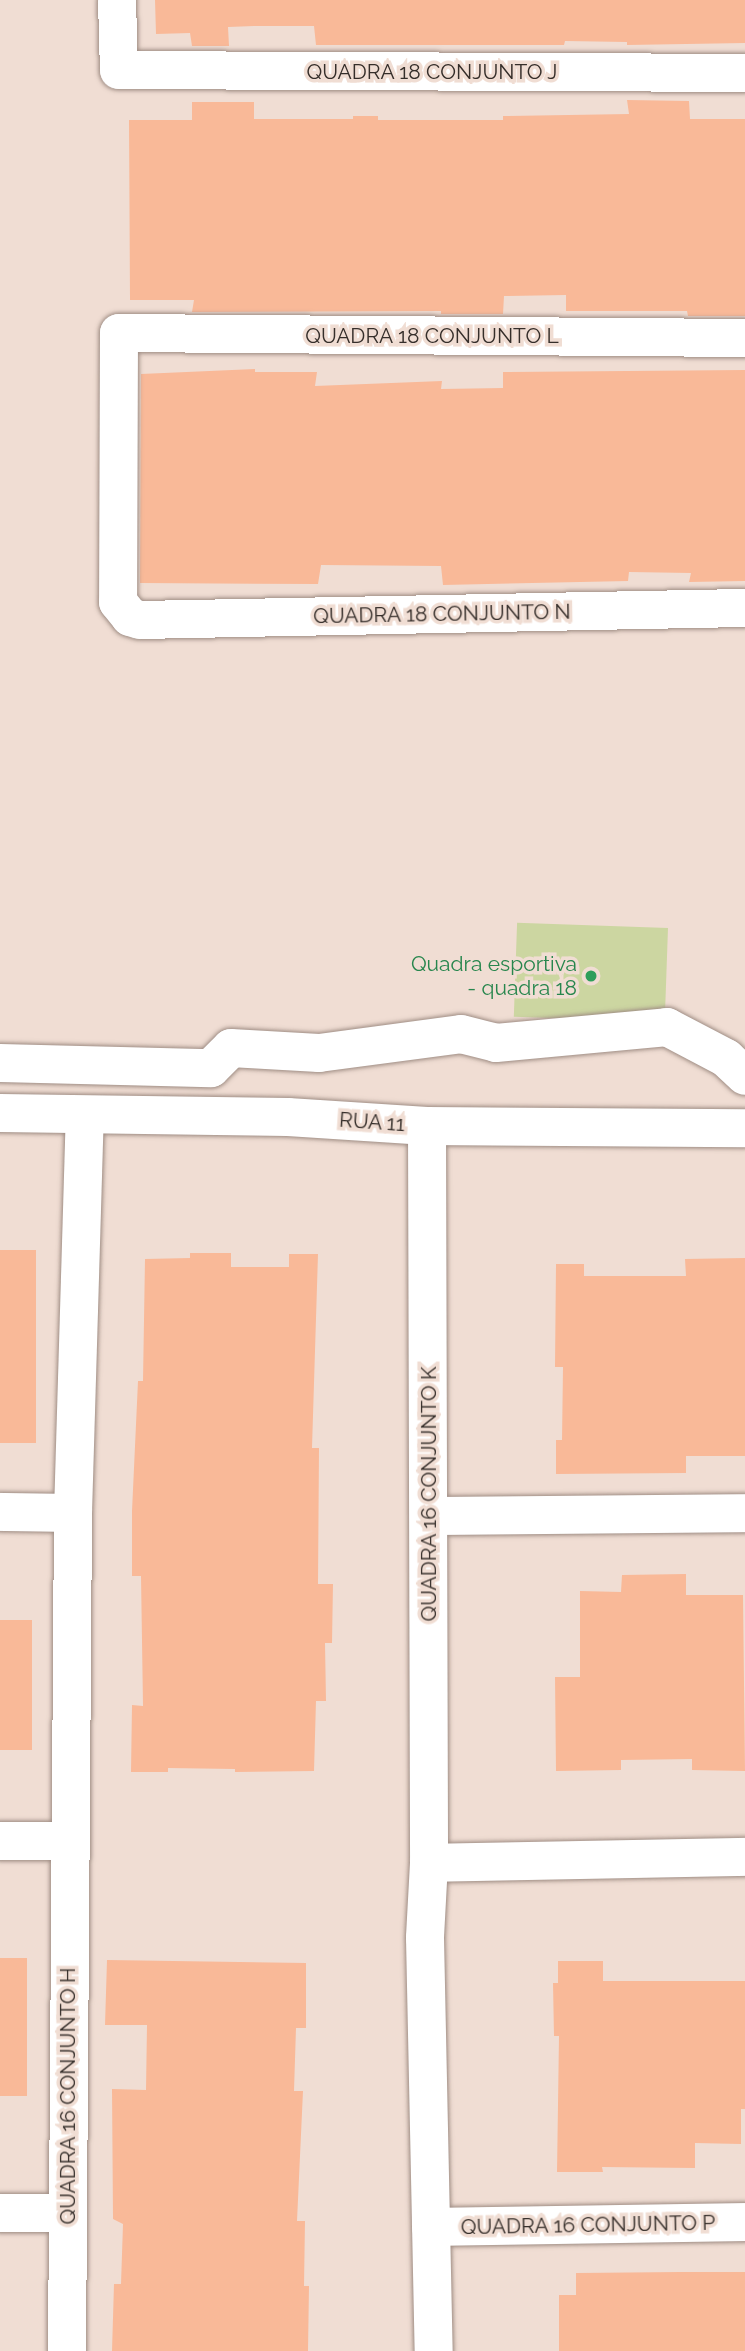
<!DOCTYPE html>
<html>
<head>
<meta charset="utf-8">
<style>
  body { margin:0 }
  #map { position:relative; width:745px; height:2351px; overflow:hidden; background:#f0ddd3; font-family:Raleway,sans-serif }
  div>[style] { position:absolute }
  .green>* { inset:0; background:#ccd6a1; transform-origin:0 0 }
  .building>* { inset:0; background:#f9b998; transform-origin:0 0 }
  .roads { filter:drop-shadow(0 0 2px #9f8d84) drop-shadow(0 0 2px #9f8d84) }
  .street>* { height:38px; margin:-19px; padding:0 19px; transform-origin:19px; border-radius:19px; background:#fff }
  .secondary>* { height:38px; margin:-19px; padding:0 19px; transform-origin:19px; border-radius:19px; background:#fff }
  .dots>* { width:19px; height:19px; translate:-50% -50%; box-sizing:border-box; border:4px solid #f0ddd3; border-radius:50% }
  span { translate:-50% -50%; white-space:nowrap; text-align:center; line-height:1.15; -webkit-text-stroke:7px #f0ddd3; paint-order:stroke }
  .street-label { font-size:21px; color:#352e2a }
  .leisure-label { font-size:21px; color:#27864d }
  .right { translate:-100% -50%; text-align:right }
</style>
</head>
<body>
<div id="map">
  <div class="green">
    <div style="left:668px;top:928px;width:94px;height:151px;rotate:92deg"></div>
  </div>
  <div class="building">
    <div style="clip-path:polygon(155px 0,745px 0,745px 43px,627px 45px,627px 42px,565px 41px,564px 45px,316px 45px,314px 26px,254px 26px,228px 27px,229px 46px,192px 46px,190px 33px,156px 34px)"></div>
    <div style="clip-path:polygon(627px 100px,689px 101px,690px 119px,745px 119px,745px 316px,688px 316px,687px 311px,566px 311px,566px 295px,504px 296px,503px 314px,441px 314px,441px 311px,192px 312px,194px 300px,130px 300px,129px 120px,192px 120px,192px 102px,254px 102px,254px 119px,353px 119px,353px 116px,378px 116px,378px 120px,503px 120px,503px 116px,629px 114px)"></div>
    <div style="clip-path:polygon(255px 369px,255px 372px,317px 372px,315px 386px,442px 381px,441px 389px,503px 388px,503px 372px,745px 370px,745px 581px,689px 582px,691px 573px,629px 572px,628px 581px,443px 585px,441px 566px,321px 565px,318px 584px,140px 583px,141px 374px)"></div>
    <div style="left:0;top:1250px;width:36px;height:193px"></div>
    <div style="clip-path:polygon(190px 1253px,231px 1253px,231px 1267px,289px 1267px,289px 1254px,318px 1254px,312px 1448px,319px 1448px,318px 1584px,333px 1584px,332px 1643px,325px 1643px,326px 1701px,316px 1701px,314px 1771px,235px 1772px,235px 1769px,168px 1768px,168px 1772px,131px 1772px,132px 1705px,143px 1706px,141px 1576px,132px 1576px,132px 1511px,138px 1381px,143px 1381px,145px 1259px,190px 1258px)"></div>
    <div style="clip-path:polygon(745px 1258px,745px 1456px,686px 1456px,686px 1473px,556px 1474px,556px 1440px,562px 1440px,563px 1367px,555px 1367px,556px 1264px,584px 1264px,584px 1276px,686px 1276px,685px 1259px)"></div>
    <div style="clip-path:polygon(686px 1574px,686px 1595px,743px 1595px,745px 1771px,692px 1770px,692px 1759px,621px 1760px,621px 1770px,556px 1771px,555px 1677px,580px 1677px,580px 1591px,621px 1592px,622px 1575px)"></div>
    <div style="left:32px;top:1620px;width:130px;height:32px;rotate:90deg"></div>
    <div style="left:0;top:1958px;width:27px;height:138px"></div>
    <div style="clip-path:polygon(107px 1960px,306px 1963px,306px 2028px,296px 2028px,294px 2091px,303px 2091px,297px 2221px,305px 2221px,304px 2286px,309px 2286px,308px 2351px,112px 2351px,114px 2284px,121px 2284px,123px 2224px,113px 2219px,112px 2089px,146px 2090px,147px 2025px,105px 2025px)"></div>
    <div style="clip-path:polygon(558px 1961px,603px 1961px,603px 1981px,745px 1981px,745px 2109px,741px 2109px,741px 2144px,695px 2143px,695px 2168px,602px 2167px,603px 2172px,557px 2172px,559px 2036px,554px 2036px,553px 1983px,558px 1983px)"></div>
    <div style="clip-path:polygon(680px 2272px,745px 2272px,745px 2351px,559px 2351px,559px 2295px,576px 2295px,576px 2273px)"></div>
  </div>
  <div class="roads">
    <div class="street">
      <div style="left:117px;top:0;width:70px;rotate:88.4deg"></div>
      <div style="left:119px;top:70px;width:626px;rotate:0.27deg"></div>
      <div style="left:745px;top:338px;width:626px;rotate:-179.54deg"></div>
      <div style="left:119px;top:333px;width:269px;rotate:90.2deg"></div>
      <div style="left:118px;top:602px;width:19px;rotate:51deg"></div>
      <div style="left:130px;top:617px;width:10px;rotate:17deg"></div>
      <div style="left:140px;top:620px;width:605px;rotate:-1.14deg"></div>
      <div style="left:0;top:1063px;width:211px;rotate:1.4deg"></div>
      <div style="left:211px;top:1068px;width:28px;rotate:-45deg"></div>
      <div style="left:231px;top:1048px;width:88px;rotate:3.3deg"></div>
      <div style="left:319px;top:1053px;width:143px;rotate:-7.6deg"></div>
      <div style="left:461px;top:1034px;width:36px;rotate:14deg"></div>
      <div style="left:496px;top:1043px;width:172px;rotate:-5.3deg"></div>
      <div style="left:667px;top:1027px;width:67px;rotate:27.7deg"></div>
      <div style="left:726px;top:1058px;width:26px;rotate:43deg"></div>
      <div style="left:427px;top:1126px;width:737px;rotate:89.84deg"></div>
      <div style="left:429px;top:1863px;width:75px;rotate:93.1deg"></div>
      <div style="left:425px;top:1938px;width:413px;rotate:88.8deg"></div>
      <div style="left:0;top:1512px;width:73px;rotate:0.8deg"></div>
      <div style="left:429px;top:1516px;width:316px;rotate:-0.5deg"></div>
      <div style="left:0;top:1841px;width:71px"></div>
      <div style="left:429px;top:1863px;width:316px;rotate:-1.1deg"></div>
      <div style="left:0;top:2213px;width:67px"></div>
      <div style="left:431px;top:2227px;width:314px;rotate:-0.9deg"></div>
      <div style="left:67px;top:2351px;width:838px;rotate:-89.59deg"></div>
      <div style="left:73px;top:1513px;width:398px;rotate:-88.3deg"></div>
    </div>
    <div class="secondary">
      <div style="left:0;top:1113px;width:288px;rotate:0.8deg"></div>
      <div style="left:288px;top:1117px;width:139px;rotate:3.7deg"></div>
      <div style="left:427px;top:1126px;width:318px;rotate:0.4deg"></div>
    </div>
  </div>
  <div class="dots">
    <div style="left:591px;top:976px;background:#2e9e5b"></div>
  </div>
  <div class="street-label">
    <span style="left:432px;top:72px">QUADRA 18 CONJUNTO J</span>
    <span style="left:432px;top:336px">QUADRA 18 CONJUNTO L</span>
    <span style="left:442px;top:614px;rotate:-1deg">QUADRA 18 CONJUNTO N</span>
    <span style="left:372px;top:1122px;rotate:4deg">RUA 11</span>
    <span style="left:429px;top:1494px;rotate:-90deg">QUADRA 16 CONJUNTO K</span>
    <span style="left:68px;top:2096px;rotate:-90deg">QUADRA 16 CONJUNTO H</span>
    <span style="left:588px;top:2225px;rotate:-1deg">QUADRA 16 CONJUNTO P</span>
  </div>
  <div class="leisure-label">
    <span class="right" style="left:577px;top:976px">Quadra esportiva<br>- quadra 18</span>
  </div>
</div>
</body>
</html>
